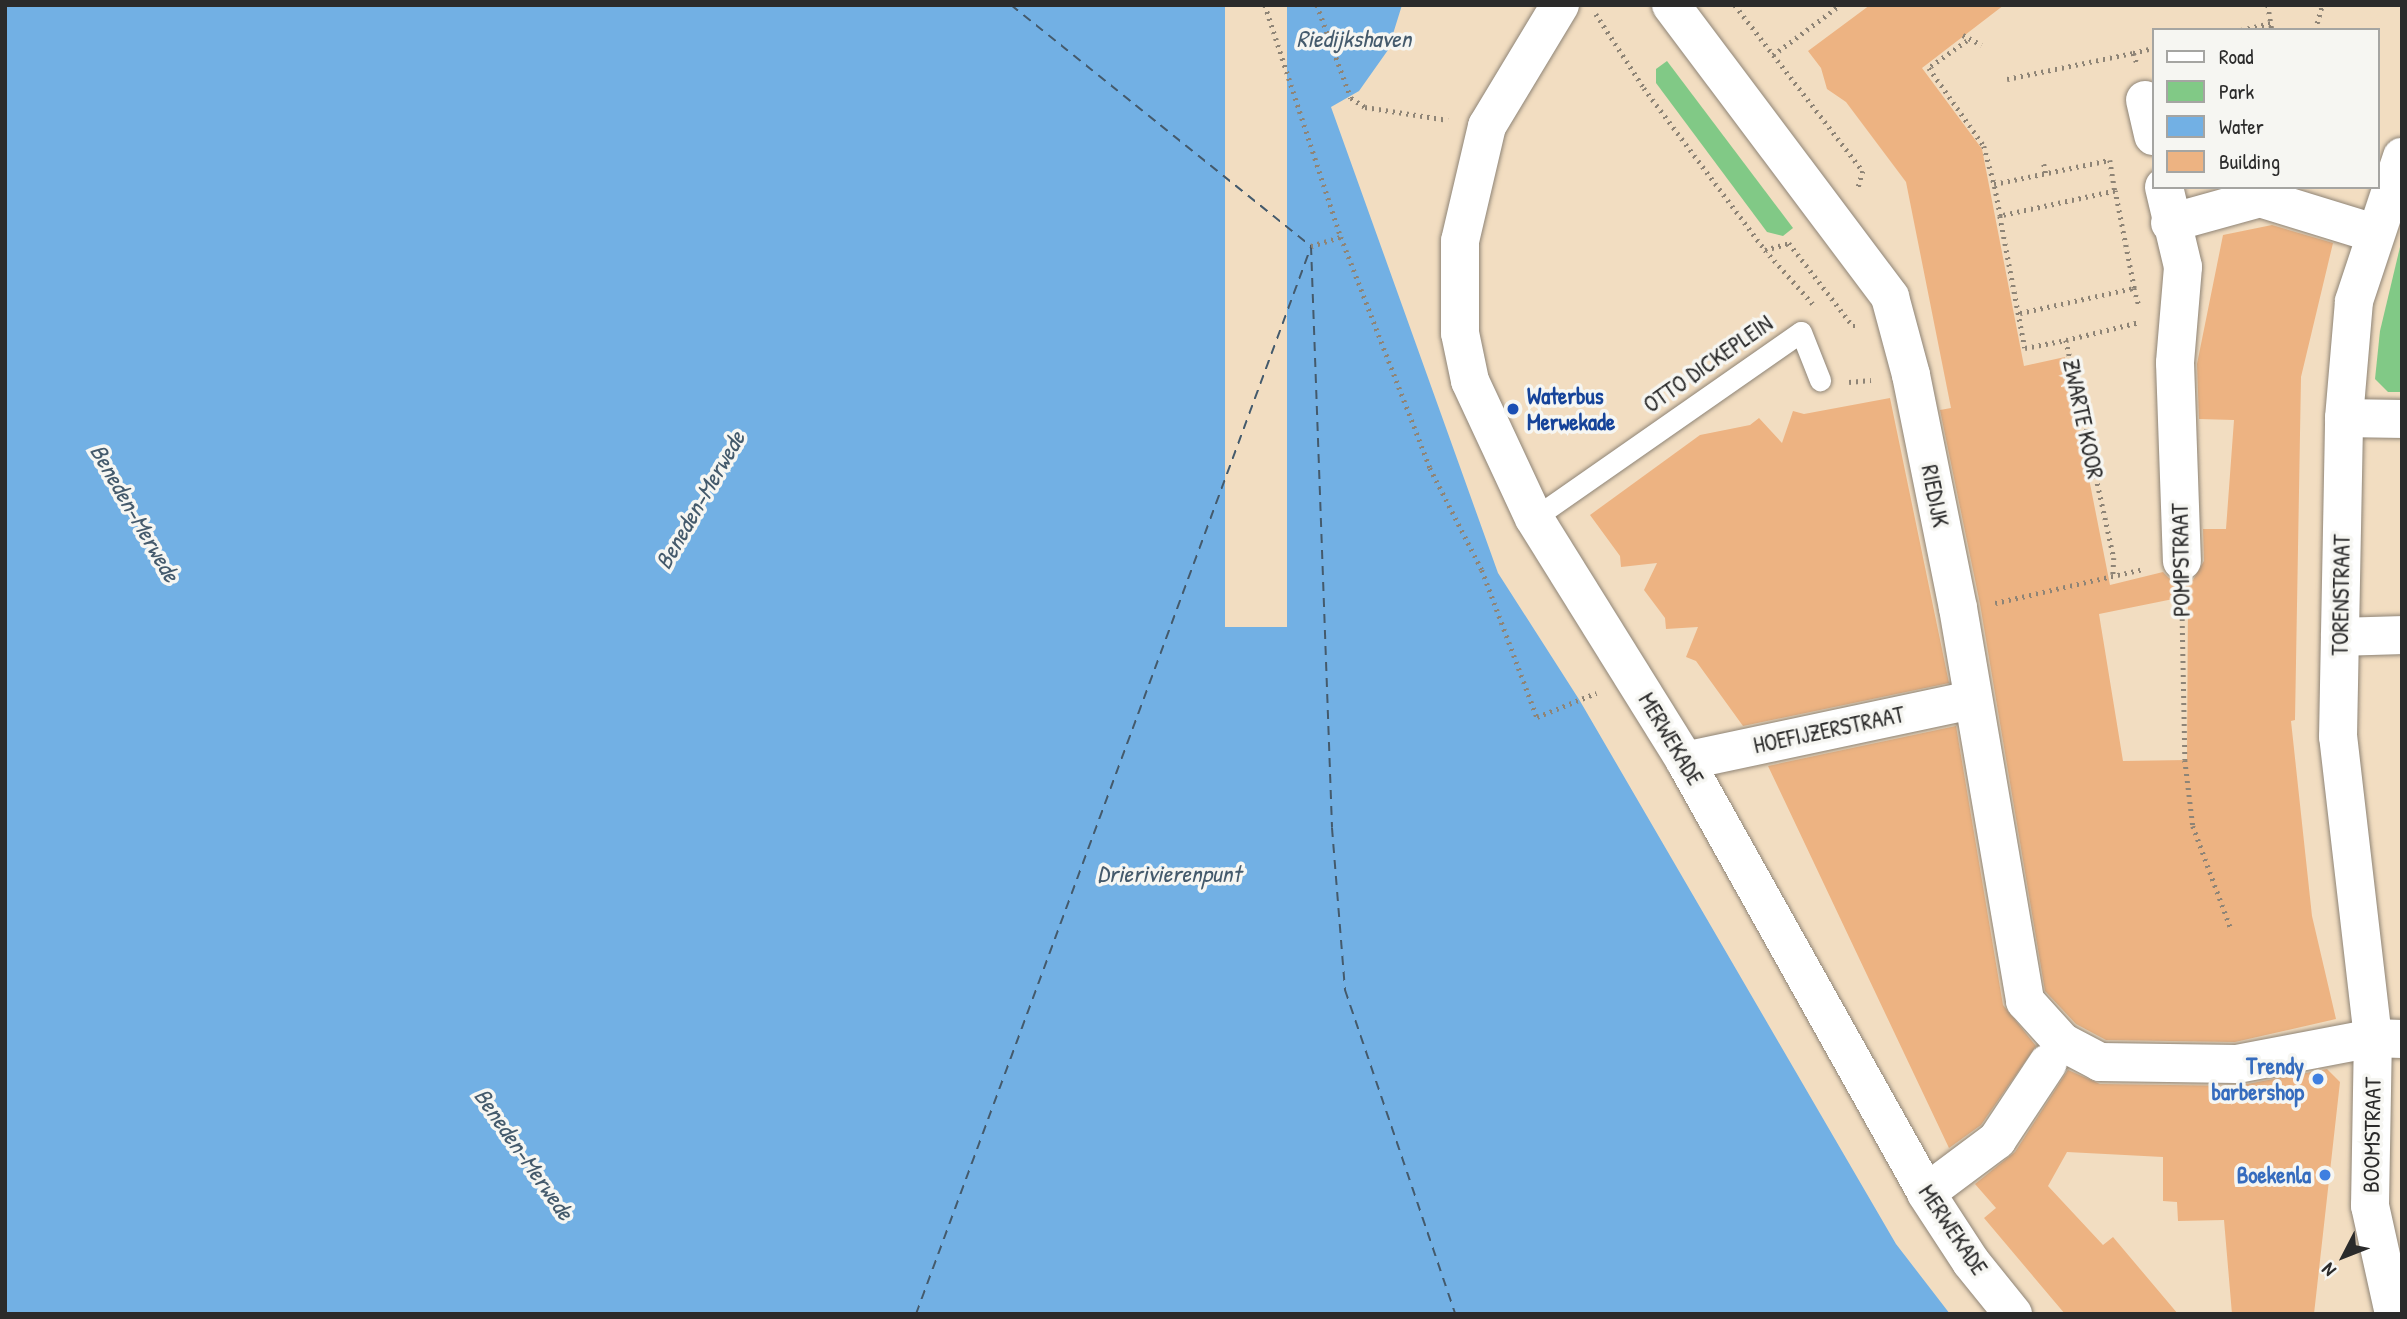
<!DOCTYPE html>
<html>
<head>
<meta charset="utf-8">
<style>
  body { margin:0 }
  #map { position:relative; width:2407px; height:1319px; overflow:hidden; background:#f2ddc1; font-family:"Patrick Hand",sans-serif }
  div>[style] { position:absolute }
  .green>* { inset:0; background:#81c986 }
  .water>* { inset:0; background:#72b0e4 }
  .pier>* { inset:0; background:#f2ddc1; transform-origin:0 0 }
  .ferry>* { height:2px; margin-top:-1px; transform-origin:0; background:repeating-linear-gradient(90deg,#445a6c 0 9px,transparent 0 16px) }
  .building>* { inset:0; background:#edb382 }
  .path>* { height:4.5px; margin-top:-2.25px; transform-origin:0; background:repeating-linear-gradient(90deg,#8e8476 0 2px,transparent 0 7px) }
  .roads { filter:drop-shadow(0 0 2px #8e8476) drop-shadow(0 0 2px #8e8476) }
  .lane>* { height:21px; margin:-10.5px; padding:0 10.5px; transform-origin:10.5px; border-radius:10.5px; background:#fff }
  .street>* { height:38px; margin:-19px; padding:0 19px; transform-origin:19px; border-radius:19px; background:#fff }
  .secondary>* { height:38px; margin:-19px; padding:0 19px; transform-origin:19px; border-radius:19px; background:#fff }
  .dots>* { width:19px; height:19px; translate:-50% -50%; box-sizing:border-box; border:4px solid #f6f6f2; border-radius:50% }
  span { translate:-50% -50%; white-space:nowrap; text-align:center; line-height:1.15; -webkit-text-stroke:7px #f6f6f2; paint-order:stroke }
  .street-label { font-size:23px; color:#2b2b2b }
  .transit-label { font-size:23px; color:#164399; font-weight:700 }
  .left { translate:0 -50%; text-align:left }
  .shop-label { font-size:23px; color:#366cbe; font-weight:700 }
  .right { translate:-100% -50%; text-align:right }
  .water-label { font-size:24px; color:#445a6c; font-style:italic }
  .frame { position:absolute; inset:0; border:7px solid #2b2b2b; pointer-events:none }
  .legend { position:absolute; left:2152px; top:28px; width:228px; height:161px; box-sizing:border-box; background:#f6f6f2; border:2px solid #a5a5a2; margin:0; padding:9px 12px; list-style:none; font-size:21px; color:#2b2b2b }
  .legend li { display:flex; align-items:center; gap:14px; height:35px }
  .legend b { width:35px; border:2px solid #a5a5a2 }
  .north { position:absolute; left:2309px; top:1221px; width:70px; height:70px; -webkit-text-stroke:5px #f6f6f2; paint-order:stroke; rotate:228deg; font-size:19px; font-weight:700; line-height:28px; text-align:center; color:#2b2b2b }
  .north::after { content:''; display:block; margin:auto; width:24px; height:32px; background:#2b2b2b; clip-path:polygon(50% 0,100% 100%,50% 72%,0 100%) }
</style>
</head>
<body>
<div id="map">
  <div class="green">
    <div style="clip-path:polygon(1667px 61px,1793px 228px,1783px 236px,1767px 232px,1656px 83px,1656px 69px)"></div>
    <div style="clip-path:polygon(2400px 247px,2402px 392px,2388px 392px,2375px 379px,2380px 331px)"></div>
  </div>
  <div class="water">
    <div style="clip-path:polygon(5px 5px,1402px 5px,1388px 50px,1359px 91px,1331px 107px,1498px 573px,1580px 701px,1896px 1244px,1950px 1314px,5px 1314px)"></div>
  </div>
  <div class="pier">
    <div style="left:1225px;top:5px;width:62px;height:622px"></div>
  </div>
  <div class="ferry">
    <div style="left:1011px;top:5px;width:385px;rotate:38.8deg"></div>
    <div style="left:1311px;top:246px;width:582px;rotate:87.93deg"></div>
    <div style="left:1332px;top:828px;width:163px;rotate:85.4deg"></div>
    <div style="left:1345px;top:990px;width:342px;rotate:71.2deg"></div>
    <div style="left:916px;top:1314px;width:1138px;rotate:-69.69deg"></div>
  </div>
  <div class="building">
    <div style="clip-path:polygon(evenodd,1870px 5px,2004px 5px,1922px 68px,1982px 149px,2024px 366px,2065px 357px,2110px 585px,2163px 572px,2172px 581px,2193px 580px,2204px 561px,2203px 529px,2226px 529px,2234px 420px,2199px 419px,2197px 364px,2223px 235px,2272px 225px,2333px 243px,2301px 377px,2295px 720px,2291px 721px,2312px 916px,2336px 1019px,2235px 1042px,2106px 1040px,2076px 1024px,2045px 991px,1980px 604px,1940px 410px,1951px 408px,1906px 182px,1846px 102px,1827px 89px,1821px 68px,1808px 51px,1870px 5px,2188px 596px,2187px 760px,2123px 761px,2099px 614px,2188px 596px)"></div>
    <div style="clip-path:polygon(1890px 398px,1949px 683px,1743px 726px,1696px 661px,1686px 657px,1698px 627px,1666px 629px,1665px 618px,1644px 590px,1657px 563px,1621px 567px,1620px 556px,1590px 515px,1700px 435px,1750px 425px,1759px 418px,1782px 443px,1793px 411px,1804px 414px)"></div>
    <div style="clip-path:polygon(1956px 726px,2003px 1005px,2036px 1046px,1981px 1125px,1949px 1148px,1768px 766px)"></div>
    <div style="clip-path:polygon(2327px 1069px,2340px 1082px,2314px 1314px,2232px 1314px,2224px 1220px,2178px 1221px,2177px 1202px,2163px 1201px,2163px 1157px,2067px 1152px,2048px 1186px,2103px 1245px,2113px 1237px,2178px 1314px,2065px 1314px,1984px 1218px,1996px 1208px,1975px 1184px,2015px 1152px,2068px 1070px,2100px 1084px,2237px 1086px)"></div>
  </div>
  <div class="path">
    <div style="left:1265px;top:5px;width:244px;rotate:71.9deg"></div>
    <div style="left:1341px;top:237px;width:248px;rotate:68.9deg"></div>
    <div style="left:1430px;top:468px;width:114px;rotate:63deg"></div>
    <div style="left:1482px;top:570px;width:157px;rotate:69.5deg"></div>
    <div style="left:1537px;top:717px;width:64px;rotate:-22.1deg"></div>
    <div style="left:1317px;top:5px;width:99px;rotate:69.9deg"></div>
    <div style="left:1351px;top:98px;width:17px;rotate:33deg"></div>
    <div style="left:1365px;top:107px;width:84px;rotate:8.9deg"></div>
    <div style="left:1735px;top:5px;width:210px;rotate:52.4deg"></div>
    <div style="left:1863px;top:171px;width:18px;rotate:106deg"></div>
    <div style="left:2268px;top:5px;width:25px;rotate:81deg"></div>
    <div style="left:1596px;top:14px;width:88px;rotate:57deg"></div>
    <div style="left:1644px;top:88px;width:202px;rotate:53.2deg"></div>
    <div style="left:1765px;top:250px;width:72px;rotate:48.4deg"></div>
    <div style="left:2241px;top:30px;width:31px;rotate:-13deg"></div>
    <div style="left:2315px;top:30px;width:26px;rotate:-74deg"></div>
    <div style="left:1963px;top:35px;width:21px;rotate:28deg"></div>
    <div style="left:1967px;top:41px;width:47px;rotate:144.6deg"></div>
    <div style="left:1929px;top:68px;width:95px;rotate:54.8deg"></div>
    <div style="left:1984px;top:146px;width:39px;rotate:75deg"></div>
    <div style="left:1773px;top:55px;width:84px;rotate:-36.7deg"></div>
    <div style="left:2136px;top:62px;width:9px;rotate:-108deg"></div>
    <div style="left:2133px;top:53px;width:21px;rotate:-14deg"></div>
    <div style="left:2007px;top:79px;width:129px;rotate:-11.7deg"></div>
    <div style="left:2044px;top:164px;width:10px;rotate:79deg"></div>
    <div style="left:2000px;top:216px;width:33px;rotate:-101deg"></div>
    <div style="left:1994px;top:184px;width:118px;rotate:-11.7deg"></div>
    <div style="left:2110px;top:160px;width:31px;rotate:81deg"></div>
    <div style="left:1311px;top:246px;width:31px;rotate:-17deg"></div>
    <div style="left:1765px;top:250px;width:25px;rotate:-16deg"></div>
    <div style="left:1789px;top:243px;width:105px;rotate:52.4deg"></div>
    <div style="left:1853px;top:326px;width:6px"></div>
    <div style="left:2134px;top:288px;width:19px;rotate:74deg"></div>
    <div style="left:2020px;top:313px;width:117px;rotate:-12.4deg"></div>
    <div style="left:2134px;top:288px;width:99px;rotate:-101.1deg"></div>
    <div style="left:2115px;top:191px;width:118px;rotate:167.7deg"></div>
    <div style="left:2000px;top:216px;width:134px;rotate:79.3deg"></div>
    <div style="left:2025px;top:348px;width:42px;rotate:-11deg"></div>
    <div style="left:2066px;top:340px;width:223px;rotate:77.6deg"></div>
    <div style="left:2114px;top:558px;width:18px;rotate:93deg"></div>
    <div style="left:2066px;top:340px;width:76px;rotate:-13.7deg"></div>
    <div style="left:1849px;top:382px;width:22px;rotate:-5deg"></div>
    <div style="left:2182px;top:598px;width:162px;rotate:88.9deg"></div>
    <div style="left:2185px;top:760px;width:66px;rotate:83.1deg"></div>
    <div style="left:2193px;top:826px;width:110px;rotate:69.7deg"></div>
    <div style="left:1995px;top:603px;width:153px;rotate:-12.9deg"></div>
  </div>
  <div class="roads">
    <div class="lane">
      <div style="left:1534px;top:518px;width:325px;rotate:-34.9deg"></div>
      <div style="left:1801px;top:332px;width:52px;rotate:68.4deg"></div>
    </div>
    <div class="street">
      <div style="left:1560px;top:5px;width:141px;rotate:121.1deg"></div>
      <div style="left:1487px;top:126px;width:118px;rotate:103.2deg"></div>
      <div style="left:1460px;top:241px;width:92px;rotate:90deg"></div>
      <div style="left:1460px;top:333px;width:49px;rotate:78.2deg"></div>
      <div style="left:1470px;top:381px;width:151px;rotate:65deg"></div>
      <div style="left:1534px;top:518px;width:286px;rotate:58.1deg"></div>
      <div style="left:1685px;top:761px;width:495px;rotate:60.8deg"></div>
      <div style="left:1926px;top:1193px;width:82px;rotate:56.9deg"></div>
      <div style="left:1971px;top:1262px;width:67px;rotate:51.1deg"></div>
      <div style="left:1671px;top:5px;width:365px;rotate:53.1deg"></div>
      <div style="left:1890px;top:297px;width:81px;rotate:74.9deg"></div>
      <div style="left:1911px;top:375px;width:238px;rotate:78.6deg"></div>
      <div style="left:1958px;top:608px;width:399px;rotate:80.3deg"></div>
      <div style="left:2025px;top:1001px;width:55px;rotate:47.9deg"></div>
      <div style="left:2062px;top:1042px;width:43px;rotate:27.8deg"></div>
      <div style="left:2100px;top:1062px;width:137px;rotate:0.8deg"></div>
      <div style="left:2237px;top:1064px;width:138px;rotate:-10.8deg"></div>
      <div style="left:2373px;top:1038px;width:29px;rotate:2deg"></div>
      <div style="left:2145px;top:100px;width:37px;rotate:77deg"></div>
      <div style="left:2164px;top:187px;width:82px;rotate:76.6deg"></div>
      <div style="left:2183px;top:267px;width:96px;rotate:94.8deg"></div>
      <div style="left:2175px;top:363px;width:198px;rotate:88deg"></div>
      <div style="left:2170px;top:223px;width:93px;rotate:-15.5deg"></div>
      <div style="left:2260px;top:198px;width:119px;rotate:17.1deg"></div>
      <div style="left:2344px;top:418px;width:58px;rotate:1deg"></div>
      <div style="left:2340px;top:637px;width:62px;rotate:-1.8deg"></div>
      <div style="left:1685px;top:761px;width:294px;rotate:-12deg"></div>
      <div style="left:1926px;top:1193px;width:89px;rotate:-36.7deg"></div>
      <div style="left:1997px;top:1140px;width:92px;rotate:-56.5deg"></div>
    </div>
    <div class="secondary">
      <div style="left:2394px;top:1314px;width:111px;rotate:-102.5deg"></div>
      <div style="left:2370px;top:1206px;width:168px;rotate:-89deg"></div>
      <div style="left:2373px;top:1038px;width:303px;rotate:-96.6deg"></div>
      <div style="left:2338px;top:737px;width:319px;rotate:-88.9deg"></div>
      <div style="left:2344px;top:418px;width:117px;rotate:-85.1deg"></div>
      <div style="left:2354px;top:301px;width:152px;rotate:-71.6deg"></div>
    </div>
  </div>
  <div class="dots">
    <div style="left:1513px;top:409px;background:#1a4fb4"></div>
    <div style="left:2318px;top:1079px;background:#3f7fe0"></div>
    <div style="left:2325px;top:1175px;background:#3f7fe0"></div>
  </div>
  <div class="street-label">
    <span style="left:1708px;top:364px;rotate:-35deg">OTTO DICKEPLEIN</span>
    <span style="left:2083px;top:419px;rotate:78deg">ZWARTE KOOR</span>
    <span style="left:1935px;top:496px;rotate:79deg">RIEDIJK</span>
    <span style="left:2181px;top:560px;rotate:-91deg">POMPSTRAAT</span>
    <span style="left:2341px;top:595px;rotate:-89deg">TORENSTRAAT</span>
    <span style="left:1829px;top:730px;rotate:-12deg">HOEFIJZERSTRAAT</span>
    <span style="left:1671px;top:739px;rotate:59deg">MERWEKADE</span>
    <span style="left:2372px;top:1135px;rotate:-89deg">BOOMSTRAAT</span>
    <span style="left:1953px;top:1230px;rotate:56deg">MERWEKADE</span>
  </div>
  <div class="transit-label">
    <span class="left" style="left:1527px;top:409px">Waterbus<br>Merwekade</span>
  </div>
  <div class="shop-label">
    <span class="right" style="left:2304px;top:1079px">Trendy<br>barbershop</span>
    <span class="right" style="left:2311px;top:1175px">Boekenla</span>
  </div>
  <div class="water-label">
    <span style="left:1354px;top:39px">Riedijkshaven</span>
    <span style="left:700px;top:500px;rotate:-60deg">Beneden-Merwede</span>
    <span style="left:135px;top:513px;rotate:60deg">Beneden-Merwede</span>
    <span style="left:1169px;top:874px">Drierivierenpunt</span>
    <span style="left:524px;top:1154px;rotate:55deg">Beneden-Merwede</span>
  </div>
  <div class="frame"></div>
  <ul class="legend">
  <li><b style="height:9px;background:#fff"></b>Road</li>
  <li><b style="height:19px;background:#81c986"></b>Park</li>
  <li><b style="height:19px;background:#72b0e4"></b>Water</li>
  <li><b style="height:19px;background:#edb382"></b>Building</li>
  </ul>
  <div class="north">N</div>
</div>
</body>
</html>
